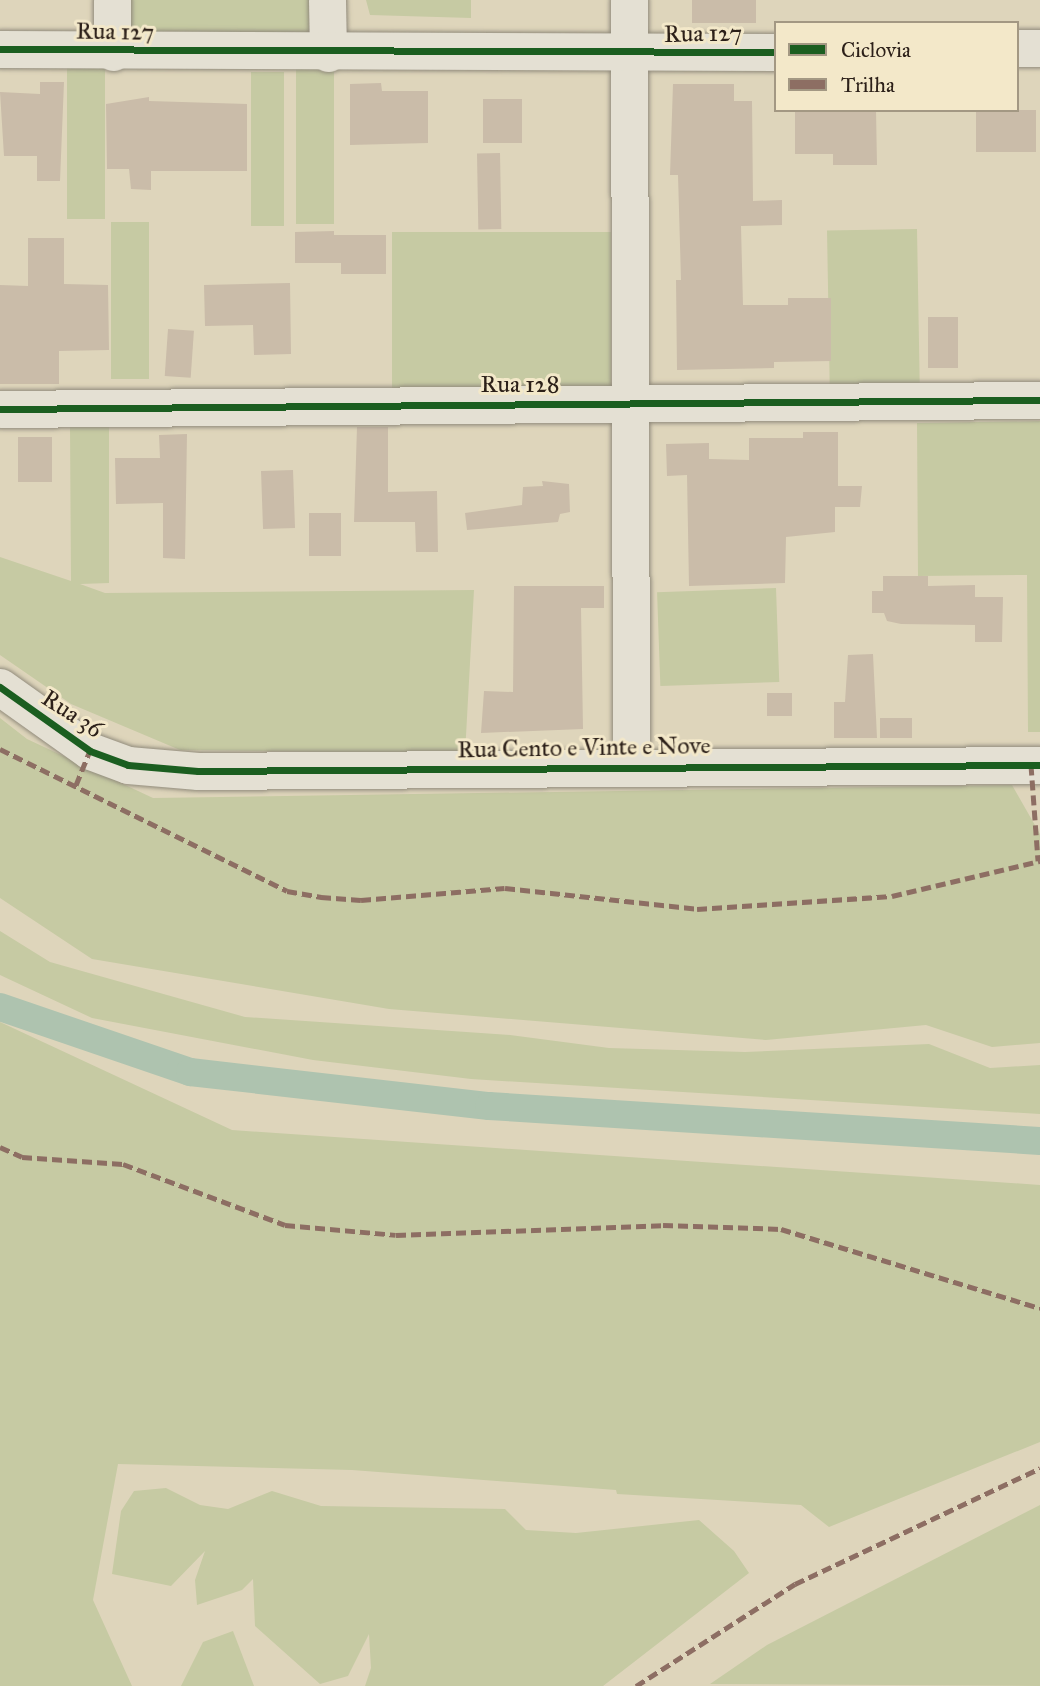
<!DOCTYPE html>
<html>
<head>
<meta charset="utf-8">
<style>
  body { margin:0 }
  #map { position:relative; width:1040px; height:1686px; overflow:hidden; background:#ded5bb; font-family:"IM FELL Great Primer",serif }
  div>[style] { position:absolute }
  .green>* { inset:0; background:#c6caa3; transform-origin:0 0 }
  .canal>* { height:28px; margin:-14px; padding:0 14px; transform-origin:14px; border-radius:14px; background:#aec3af }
  .building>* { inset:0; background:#cabca9; transform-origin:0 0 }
  .roads { filter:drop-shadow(0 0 2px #918b7c) drop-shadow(0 0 2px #918b7c) }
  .minor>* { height:37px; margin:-18.5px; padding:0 18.5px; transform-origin:18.5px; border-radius:18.5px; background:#e4e0d3 }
  .quiet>* { height:5px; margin-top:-2.5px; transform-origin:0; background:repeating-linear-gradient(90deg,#8d6e63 0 10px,transparent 0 15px) }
  .cycleway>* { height:7px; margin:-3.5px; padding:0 3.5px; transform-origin:3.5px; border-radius:3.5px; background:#1b5e20 }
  span { translate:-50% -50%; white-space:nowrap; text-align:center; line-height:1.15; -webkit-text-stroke:6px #f3e8c9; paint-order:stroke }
  .street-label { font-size:24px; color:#2c2019 }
  .legend { position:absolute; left:774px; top:21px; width:245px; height:91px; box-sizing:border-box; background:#f3e8c9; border:2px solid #a39883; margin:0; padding:9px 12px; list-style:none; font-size:21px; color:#2c2019 }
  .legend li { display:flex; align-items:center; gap:14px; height:35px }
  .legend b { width:35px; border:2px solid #a39883 }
</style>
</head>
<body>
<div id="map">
  <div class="green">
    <div style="left:125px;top:0;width:186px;height:42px"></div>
    <div style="clip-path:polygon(366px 0,471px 0,471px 18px,370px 15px)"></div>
    <div style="left:67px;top:63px;width:38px;height:156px"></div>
    <div style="left:296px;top:68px;width:38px;height:156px"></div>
    <div style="left:251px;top:72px;width:33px;height:154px"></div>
    <div style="left:111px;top:222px;width:38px;height:157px"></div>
    <div style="left:917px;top:229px;width:157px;height:90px;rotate:89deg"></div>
    <div style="left:392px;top:232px;width:219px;height:157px"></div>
    <div style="clip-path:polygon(1040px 421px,1040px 732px,1028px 732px,1027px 575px,918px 576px,917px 423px)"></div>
    <div style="clip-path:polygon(70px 427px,109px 427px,109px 583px,80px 584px,105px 593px,474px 590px,465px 754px,180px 750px,71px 704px,0 655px,0 557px,71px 581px)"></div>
    <div style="left:776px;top:588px;width:94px;height:119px;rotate:88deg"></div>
    <div style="clip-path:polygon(0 718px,27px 739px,153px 798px,1012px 785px,1040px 834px,1040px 1043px,992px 1047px,926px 1025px,766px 1040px,389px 1009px,92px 959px,0 898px)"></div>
    <div style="clip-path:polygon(0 931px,50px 962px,245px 1017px,510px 1035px,609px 1048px,745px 1052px,929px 1044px,990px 1068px,1040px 1065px,1040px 1114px,471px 1079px,313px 1060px,92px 1018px,0 975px)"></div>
    <div style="clip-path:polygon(0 1022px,232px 1130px,1040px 1185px,1040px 1442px,829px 1527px,801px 1505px,617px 1494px,616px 1490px,352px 1470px,118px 1464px,93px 1600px,132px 1686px,0 1686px)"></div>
    <div style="clip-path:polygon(166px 1488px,200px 1505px,228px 1509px,272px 1491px,321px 1506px,505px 1509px,526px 1530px,576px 1533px,699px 1520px,734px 1551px,749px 1573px,603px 1686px,365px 1686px,371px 1668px,369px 1634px,348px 1676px,320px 1684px,255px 1626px,253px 1579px,242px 1590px,197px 1605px,195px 1580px,205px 1551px,171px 1586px,112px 1574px,121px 1511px,134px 1491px)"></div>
    <div style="clip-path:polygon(1040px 1505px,1040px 1686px,710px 1684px,767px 1645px)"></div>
    <div style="clip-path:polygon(233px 1631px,254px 1686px,181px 1686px,203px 1642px)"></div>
  </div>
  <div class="canal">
    <div style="left:0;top:1007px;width:201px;rotate:18.9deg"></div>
    <div style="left:190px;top:1072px;width:301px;rotate:6.5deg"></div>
    <div style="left:489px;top:1106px;width:552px;rotate:3.63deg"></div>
  </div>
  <div class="building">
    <div style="left:692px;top:0;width:64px;height:23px"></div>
    <div style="clip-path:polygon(40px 82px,64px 82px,60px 181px,37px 181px,37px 156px,4px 156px,0 92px,40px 94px)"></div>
    <div style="clip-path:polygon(381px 83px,382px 91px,428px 91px,428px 143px,350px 145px,350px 84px)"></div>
    <div style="clip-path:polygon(673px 84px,734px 84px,734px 101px,752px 101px,753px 201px,782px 200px,782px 225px,741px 226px,743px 305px,788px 305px,788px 298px,831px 298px,831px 361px,774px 362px,774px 368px,677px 370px,676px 280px,681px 280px,678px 175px,670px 175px)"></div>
    <div style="clip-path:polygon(149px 97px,149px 101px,247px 104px,247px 171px,151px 171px,151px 190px,131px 189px,129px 169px,107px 169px,106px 104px)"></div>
    <div style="left:483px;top:99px;width:39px;height:44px"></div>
    <div style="clip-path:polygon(795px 110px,876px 110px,877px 165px,833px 165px,833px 154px,795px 154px)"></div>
    <div style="left:976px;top:110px;width:60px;height:42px"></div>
    <div style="left:500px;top:153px;width:76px;height:23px;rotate:89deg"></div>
    <div style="clip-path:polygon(334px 231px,334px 235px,386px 235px,386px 274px,341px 274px,341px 263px,295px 263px,295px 232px)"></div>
    <div style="clip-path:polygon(28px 238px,64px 238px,64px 284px,108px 285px,109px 350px,59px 351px,59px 384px,0 384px,0 285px,28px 286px)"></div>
    <div style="clip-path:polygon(290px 283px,291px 354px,254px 355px,253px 325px,205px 326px,204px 285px)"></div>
    <div style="left:928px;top:317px;width:30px;height:51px"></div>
    <div style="left:168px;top:329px;width:26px;height:47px;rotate:4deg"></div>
    <div style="clip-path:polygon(357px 427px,388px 427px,388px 492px,437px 491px,438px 552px,416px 552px,415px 522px,354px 522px)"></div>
    <div style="clip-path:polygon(803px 432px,838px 432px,838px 486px,862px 486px,860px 507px,835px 507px,835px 532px,786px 537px,785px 583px,689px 586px,687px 475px,667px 476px,666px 444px,709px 443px,709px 459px,749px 460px,749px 438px,803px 438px)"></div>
    <div style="clip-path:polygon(187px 434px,185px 559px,163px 558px,163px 503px,116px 504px,115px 458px,160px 458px,159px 435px)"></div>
    <div style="left:18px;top:437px;width:34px;height:45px"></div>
    <div style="left:293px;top:470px;width:58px;height:32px;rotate:88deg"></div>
    <div style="clip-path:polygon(542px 481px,569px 484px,570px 512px,560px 514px,558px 522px,467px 530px,465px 513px,522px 505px,523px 487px,543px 486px)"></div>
    <div style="left:309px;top:513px;width:32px;height:43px"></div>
    <div style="clip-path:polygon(883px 576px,928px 576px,928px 586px,975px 585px,975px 597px,1003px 597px,1002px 642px,975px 642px,975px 625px,901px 624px,887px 621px,884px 613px,872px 613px,872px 591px,883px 591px)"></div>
    <div style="clip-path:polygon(514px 586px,604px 586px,604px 608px,581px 608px,583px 729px,481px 733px,484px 691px,513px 692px)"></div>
    <div style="clip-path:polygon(873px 654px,877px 738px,834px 738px,834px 702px,845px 702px,848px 655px)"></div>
    <div style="left:767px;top:693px;width:25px;height:23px"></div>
    <div style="left:912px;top:718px;width:20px;height:32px;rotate:90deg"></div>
  </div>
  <div class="roads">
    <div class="minor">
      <div style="left:112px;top:0;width:52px;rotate:88.9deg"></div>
      <div style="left:327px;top:0;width:53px;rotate:88.9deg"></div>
      <div style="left:629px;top:0;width:765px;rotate:89.85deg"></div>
      <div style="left:1017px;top:48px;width:23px"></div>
      <div style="left:0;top:49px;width:776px;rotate:0.22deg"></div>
      <div style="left:0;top:409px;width:1040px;rotate:-0.5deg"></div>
      <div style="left:0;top:687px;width:110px;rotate:35.4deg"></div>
      <div style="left:90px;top:751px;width:40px;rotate:20.2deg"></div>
      <div style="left:128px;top:765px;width:70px;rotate:4.9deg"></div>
      <div style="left:198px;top:771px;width:842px;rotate:-0.41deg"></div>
    </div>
  </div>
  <div class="quiet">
    <div style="left:0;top:749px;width:320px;rotate:26.3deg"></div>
    <div style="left:287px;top:891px;width:35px;rotate:10deg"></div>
    <div style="left:321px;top:897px;width:40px;rotate:4.3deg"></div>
    <div style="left:361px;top:900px;width:144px;rotate:-4.8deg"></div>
    <div style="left:505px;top:888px;width:193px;rotate:6.2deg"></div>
    <div style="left:697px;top:909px;width:195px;rotate:-3.8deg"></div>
    <div style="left:892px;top:896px;width:152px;rotate:-13.3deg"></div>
    <div style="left:1031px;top:765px;width:96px;rotate:85.8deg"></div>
    <div style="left:76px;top:785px;width:37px;rotate:-68deg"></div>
    <div style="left:0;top:1147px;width:24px;rotate:24deg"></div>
    <div style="left:22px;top:1157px;width:101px;rotate:4deg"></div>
    <div style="left:123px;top:1164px;width:173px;rotate:20.6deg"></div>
    <div style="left:285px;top:1225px;width:111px;rotate:5.1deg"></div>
    <div style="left:396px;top:1235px;width:267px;rotate:-2.1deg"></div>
    <div style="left:663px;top:1225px;width:118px;rotate:1.9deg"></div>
    <div style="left:781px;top:1229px;width:271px;rotate:17deg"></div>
    <div style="left:636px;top:1686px;width:189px;rotate:-32.7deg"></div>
    <div style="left:795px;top:1584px;width:271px;rotate:-25.3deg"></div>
  </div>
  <div class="cycleway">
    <div style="left:0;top:49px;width:776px;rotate:0.22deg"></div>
    <div style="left:0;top:409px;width:1040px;rotate:-0.5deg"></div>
    <div style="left:0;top:687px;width:110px;rotate:35.4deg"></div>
    <div style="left:90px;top:751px;width:40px;rotate:20.2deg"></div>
    <div style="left:128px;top:765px;width:70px;rotate:4.9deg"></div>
    <div style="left:198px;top:771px;width:842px;rotate:-0.41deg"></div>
  </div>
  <div class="street-label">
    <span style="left:115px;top:32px;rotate:1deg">Rua 127</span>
    <span style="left:703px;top:34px;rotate:-1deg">Rua 127</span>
    <span style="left:520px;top:385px">Rua 128</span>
    <span style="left:72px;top:714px;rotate:33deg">Rua 36</span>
    <span style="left:584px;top:748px;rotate:-1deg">Rua Cento e Vinte e Nove</span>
  </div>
  <ul class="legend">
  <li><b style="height:9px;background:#1b5e20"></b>Ciclovia</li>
  <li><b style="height:9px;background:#8d6e63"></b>Trilha</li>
  </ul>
</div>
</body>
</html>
